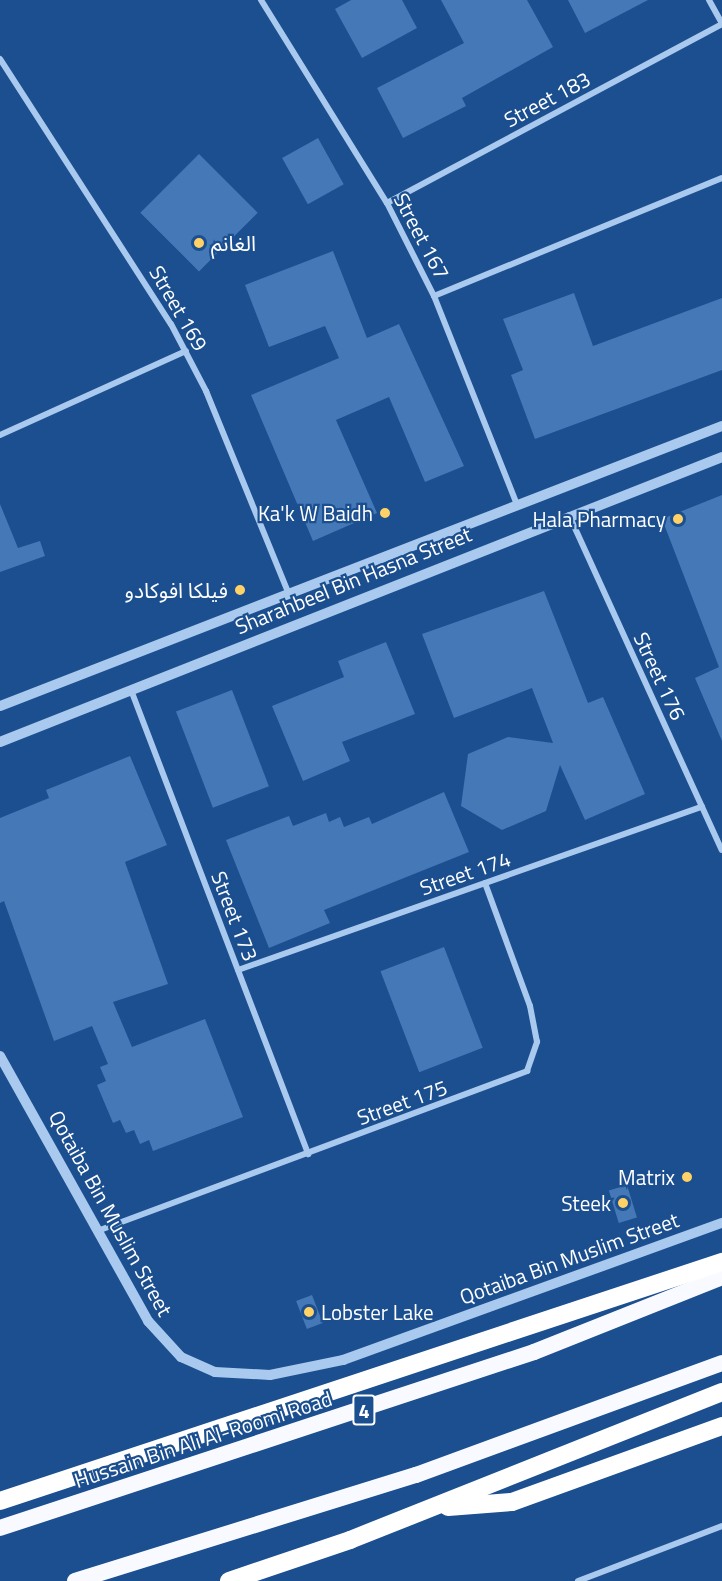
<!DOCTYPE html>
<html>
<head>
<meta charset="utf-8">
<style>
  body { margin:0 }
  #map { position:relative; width:722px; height:1581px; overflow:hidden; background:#1b4f8f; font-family:"Titillium Web","Noto Sans Arabic",sans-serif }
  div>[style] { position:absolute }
  .building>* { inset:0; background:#4478b7; transform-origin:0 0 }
  .minor>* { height:6px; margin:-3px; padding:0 3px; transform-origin:3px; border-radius:3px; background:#a9c9ee }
  .tertiary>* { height:10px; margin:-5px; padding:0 5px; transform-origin:5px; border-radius:5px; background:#a9c9ee }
  .trunk>* { height:16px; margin:-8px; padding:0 8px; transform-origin:8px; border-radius:8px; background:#f8faff }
  .motorway>* { height:18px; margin:-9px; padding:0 9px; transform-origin:9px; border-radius:9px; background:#fff }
  .dots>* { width:16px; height:16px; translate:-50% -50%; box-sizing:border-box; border:3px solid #1b4f8f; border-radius:50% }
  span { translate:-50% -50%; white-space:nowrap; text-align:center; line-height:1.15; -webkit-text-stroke:4.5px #1b4f8f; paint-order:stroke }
  .shield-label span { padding:2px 4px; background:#1b4f8f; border:2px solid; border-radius:4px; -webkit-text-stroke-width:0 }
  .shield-label { font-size:20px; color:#fff; font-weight:700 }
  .street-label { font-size:21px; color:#fff }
  .poi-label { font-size:21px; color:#fff }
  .left { translate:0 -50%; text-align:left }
  .right { translate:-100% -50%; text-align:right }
</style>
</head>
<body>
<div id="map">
  <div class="building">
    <div style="clip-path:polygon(351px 0,402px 0,417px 28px,362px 58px,335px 9px)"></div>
    <div style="clip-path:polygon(441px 0,527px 0,553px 47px,462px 98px,466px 106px,403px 138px,377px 88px,464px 43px)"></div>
    <div style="clip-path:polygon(568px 0,648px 0,585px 33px)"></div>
    <div style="left:318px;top:138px;width:53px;height:41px;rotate:61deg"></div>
    <div style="left:199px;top:154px;width:83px;height:83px;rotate:45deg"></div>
    <div style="clip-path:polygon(333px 251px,367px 338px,399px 324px,464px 466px,425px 482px,389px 397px,336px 420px,377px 513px,313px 541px,251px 395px,339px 358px,325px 326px,269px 347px,245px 285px)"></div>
    <div style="clip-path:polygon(574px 293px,593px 346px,722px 298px,722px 370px,535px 439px,511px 375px,523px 370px,503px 319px)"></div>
    <div style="clip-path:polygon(722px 495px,722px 741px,695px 678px,719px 667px,662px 519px)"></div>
    <div style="clip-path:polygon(0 504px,18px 548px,40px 541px,45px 556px,0 572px)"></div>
    <div style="clip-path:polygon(544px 591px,588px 703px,603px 697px,645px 794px,585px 820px,560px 765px,546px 811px,502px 830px,461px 806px,468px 754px,508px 737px,553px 743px,532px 688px,454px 718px,422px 634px)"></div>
    <div style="clip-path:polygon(386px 642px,415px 714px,342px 742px,350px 761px,303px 781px,272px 706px,344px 677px,338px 661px)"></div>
    <div style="left:232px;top:690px;width:103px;height:60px;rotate:69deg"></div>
    <div style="clip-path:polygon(130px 756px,167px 845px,125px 862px,168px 984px,113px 1002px,132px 1047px,205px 1019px,243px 1117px,153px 1151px,149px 1140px,140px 1144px,134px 1130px,126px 1133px,120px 1120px,113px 1123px,97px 1085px,106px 1081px,100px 1067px,108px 1064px,92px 1026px,54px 1041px,4px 901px,0 903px,0 818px,49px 798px,46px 790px)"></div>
    <div style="clip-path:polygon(444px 792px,469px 852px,324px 910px,330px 923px,269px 948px,226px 840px,289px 816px,293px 826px,326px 813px,329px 822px,340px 817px,344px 827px,369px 817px,372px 824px)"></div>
    <div style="left:444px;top:947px;width:108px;height:68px;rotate:69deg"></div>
    <div style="left:627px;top:1185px;width:34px;height:19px;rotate:73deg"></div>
    <div style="left:312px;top:1295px;width:30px;height:17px;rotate:69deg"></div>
  </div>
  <div class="minor">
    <div style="left:261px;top:0;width:239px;rotate:58.2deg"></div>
    <div style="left:387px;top:203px;width:104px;rotate:63.2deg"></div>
    <div style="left:434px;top:296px;width:225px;rotate:68.3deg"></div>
    <div style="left:709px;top:0;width:26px;rotate:61deg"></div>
    <div style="left:0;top:59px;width:315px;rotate:57.2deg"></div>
    <div style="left:171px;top:324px;width:76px;rotate:62.4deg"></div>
    <div style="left:206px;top:391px;width:219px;rotate:67.8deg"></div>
    <div style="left:387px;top:203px;width:380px;rotate:-28.1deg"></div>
    <div style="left:434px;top:296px;width:311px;rotate:-22.3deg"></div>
    <div style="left:0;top:435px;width:204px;rotate:-24.3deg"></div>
    <div style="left:569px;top:515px;width:368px;rotate:65.5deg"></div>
    <div style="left:131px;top:690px;width:497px;rotate:69.1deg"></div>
    <div style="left:238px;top:970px;width:492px;rotate:-19.4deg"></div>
    <div style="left:100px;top:1230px;width:456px;rotate:-20.4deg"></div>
    <div style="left:527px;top:1071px;width:31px;rotate:-71deg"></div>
    <div style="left:537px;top:1042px;width:37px;rotate:-101deg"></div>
    <div style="left:530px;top:1006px;width:131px;rotate:-110.1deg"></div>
    <div style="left:578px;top:1581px;width:154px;rotate:-20.9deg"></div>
  </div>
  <div class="tertiary">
    <div style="left:0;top:706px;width:774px;rotate:-21.2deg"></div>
    <div style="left:0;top:742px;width:776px;rotate:-21.54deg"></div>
    <div style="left:0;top:1056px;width:304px;rotate:60.8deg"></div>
    <div style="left:148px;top:1321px;width:49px;rotate:47.5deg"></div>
    <div style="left:181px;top:1357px;width:37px;rotate:24deg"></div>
    <div style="left:215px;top:1372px;width:55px;rotate:3.1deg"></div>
    <div style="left:270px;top:1375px;width:75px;rotate:-11.6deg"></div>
    <div style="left:343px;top:1360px;width:403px;rotate:-19.9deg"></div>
  </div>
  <div class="trunk">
    <div style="left:0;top:1528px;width:562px;rotate:-18.24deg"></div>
    <div style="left:534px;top:1352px;width:202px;rotate:-21.7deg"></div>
    <div style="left:75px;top:1581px;width:357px;rotate:-17.3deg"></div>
    <div style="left:416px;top:1475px;width:326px;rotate:-20.1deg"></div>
  </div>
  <div class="motorway">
    <div style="left:0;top:1501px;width:761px;rotate:-18.32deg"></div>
    <div style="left:448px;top:1507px;width:64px;rotate:-4.5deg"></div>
    <div style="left:512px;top:1502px;width:223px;rotate:-19.9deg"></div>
    <div style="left:229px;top:1581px;width:128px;rotate:-18.7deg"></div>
    <div style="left:350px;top:1540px;width:400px;rotate:-21.7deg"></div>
  </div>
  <div class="dots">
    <div style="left:199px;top:243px;background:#ffd166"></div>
    <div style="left:385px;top:513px;background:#ffd166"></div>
    <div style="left:678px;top:519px;background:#ffd166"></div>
    <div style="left:240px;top:590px;background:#ffd166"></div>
    <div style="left:687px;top:1177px;background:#ffd166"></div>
    <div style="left:623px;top:1203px;background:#ffd166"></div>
    <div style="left:309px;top:1312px;background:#ffd166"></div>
  </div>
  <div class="shield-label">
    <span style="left:364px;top:1410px">4</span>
  </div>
  <div class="street-label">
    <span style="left:547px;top:99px;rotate:-28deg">Street 183</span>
    <span style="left:422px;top:236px;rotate:62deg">Street 167</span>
    <span style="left:179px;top:308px;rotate:60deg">Street 169</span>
    <span style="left:353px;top:580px;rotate:-22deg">Sharahbeel Bin Hasna Street</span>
    <span style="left:660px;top:676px;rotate:65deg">Street 176</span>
    <span style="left:465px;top:873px;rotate:-19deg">Street 174</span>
    <span style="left:235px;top:916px;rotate:69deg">Street 173</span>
    <span style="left:402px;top:1102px;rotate:-20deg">Street 175</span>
    <span style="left:111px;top:1213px;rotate:61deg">Qotaiba Bin Muslim Street</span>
    <span style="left:569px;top:1258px;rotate:-20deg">Qotaiba Bin Muslim Street</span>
    <span style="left:203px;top:1439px;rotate:-18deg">Hussain Bin Ali Al-Roomi Road</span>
  </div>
  <div class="poi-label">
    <span class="left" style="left:211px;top:243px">الغانم</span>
    <span class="right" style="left:373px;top:513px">Ka'k W Baidh</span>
    <span class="right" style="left:666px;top:519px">Hala Pharmacy</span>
    <span class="right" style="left:228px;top:590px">فيلكا افوكادو</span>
    <span class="right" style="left:675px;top:1177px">Matrix</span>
    <span class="right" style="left:611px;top:1203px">Steek</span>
    <span class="left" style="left:321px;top:1312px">Lobster Lake</span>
  </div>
</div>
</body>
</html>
